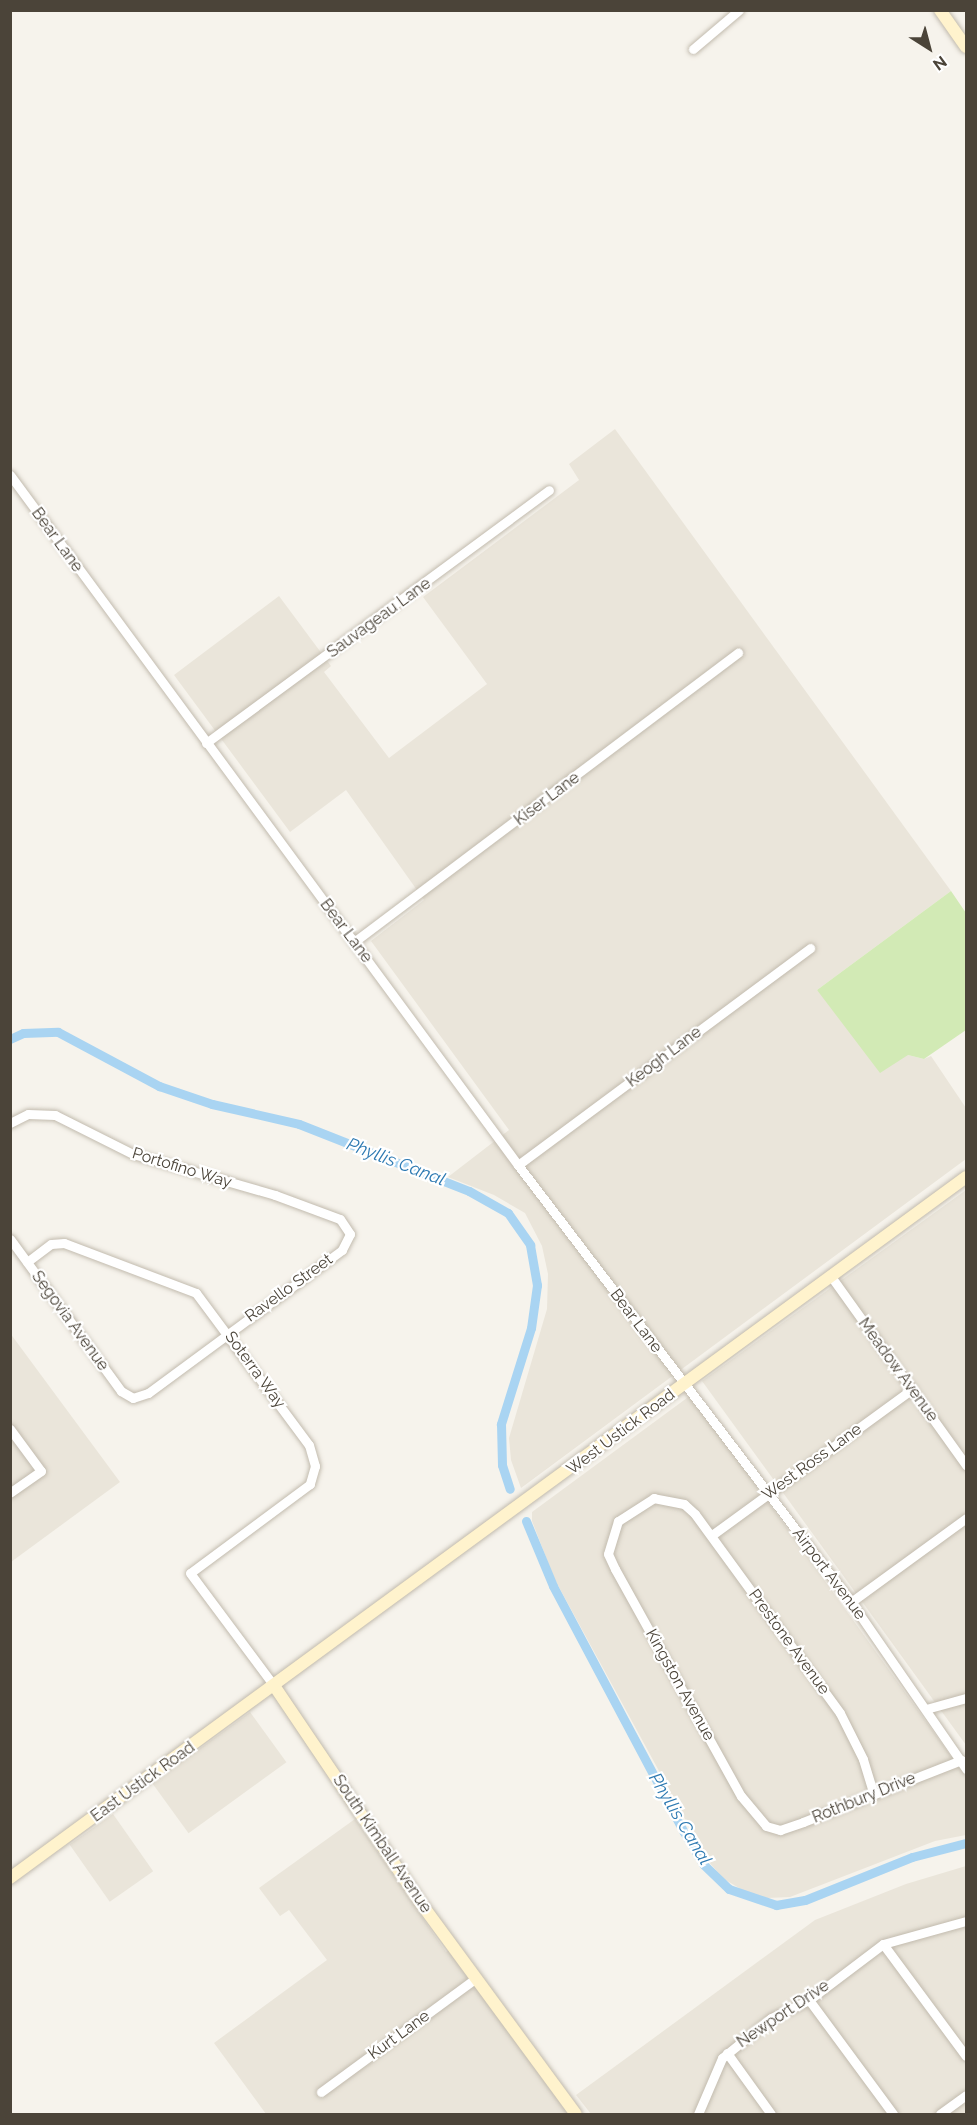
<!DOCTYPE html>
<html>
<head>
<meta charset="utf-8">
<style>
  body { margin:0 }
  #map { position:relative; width:977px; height:2125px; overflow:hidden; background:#f6f3ec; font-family:Raleway,sans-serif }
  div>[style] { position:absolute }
  .residential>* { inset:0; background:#eae5da; transform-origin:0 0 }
  .green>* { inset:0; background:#d2eab5 }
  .canal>* { height:9px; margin:-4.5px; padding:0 4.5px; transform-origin:4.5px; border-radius:4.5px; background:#a9d4f2 }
  .roads { filter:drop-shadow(0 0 2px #c2bbae) drop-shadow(0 0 2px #c2bbae) }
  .street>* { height:9px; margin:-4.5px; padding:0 4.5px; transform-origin:4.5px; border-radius:4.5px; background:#fff }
  .secondary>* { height:12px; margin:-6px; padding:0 6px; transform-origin:6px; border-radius:6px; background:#fff3cd }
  span { translate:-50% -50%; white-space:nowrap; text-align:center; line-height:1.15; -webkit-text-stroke:4.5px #fff; paint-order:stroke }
  .street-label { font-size:16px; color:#4b4439 }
  .water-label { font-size:18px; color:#2e7ab2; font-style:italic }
  .frame { position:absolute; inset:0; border:12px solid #4b4439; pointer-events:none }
  .north { position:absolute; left:899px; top:18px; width:60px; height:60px; -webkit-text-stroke:4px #fff; paint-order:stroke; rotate:144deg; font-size:16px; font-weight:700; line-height:24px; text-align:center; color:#4b4439 }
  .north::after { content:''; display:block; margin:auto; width:21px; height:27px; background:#4b4439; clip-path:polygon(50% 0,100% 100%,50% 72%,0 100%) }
</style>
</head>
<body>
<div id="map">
  <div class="residential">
    <div style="clip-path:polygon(615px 429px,951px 891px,817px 990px,908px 1055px,924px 1059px,931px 1056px,966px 1108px,966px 1159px,521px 1488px,511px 1460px,509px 1438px,547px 1309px,548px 1274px,542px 1246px,525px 1213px,494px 1195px,448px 1177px,509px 1130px,371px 941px,424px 900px,346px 790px,290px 832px,174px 675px,279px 596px,331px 666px,324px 672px,389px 758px,487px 684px,423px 597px,579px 480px,569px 464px)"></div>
    <div style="clip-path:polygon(966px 1190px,966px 1745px,702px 1381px)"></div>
    <div style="clip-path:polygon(10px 1333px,120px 1482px,11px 1562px,10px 1562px)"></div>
    <div style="clip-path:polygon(691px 1395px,966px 1777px,966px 1835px,935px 1841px,790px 1897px,767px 1898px,744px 1891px,724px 1879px,708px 1861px,554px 1578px,532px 1521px,532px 1512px)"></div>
    <div style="left:250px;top:1712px;width:62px;height:121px;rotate:54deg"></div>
    <div style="left:113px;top:1814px;width:70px;height:53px;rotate:55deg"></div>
    <div style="clip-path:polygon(355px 1819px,446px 1952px,449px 1950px,570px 2114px,266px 2114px,214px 2043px,327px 1960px,289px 1910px,280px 1916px,259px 1888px)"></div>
    <div style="clip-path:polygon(966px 1866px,966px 2114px,591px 2114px,576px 2095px,815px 1920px,906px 1884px)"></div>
  </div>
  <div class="green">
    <div style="clip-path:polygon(951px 891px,966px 913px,966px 1030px,924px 1059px,908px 1055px,880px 1073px,817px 990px)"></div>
  </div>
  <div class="canal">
    <div style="left:10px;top:1039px;width:14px;rotate:-25deg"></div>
    <div style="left:23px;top:1033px;width:35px;rotate:-2deg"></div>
    <div style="left:58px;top:1032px;width:115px;rotate:28.1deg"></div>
    <div style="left:159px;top:1086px;width:56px;rotate:18.8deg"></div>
    <div style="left:212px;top:1104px;width:89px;rotate:12.9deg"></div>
    <div style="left:299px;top:1124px;width:183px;rotate:21.5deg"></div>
    <div style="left:469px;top:1191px;width:45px;rotate:29.4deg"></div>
    <div style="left:508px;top:1213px;width:39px;rotate:55deg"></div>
    <div style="left:530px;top:1245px;width:41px;rotate:80.1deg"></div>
    <div style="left:537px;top:1285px;width:43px;rotate:97.9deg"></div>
    <div style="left:531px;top:1328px;width:101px;rotate:107.4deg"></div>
    <div style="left:501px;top:1424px;width:41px;rotate:88.6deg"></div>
    <div style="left:502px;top:1465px;width:25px;rotate:72deg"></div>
    <div style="left:526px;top:1521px;width:70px;rotate:67.4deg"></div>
    <div style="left:553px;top:1586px;width:279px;rotate:62deg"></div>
    <div style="left:684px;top:1832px;width:37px;rotate:59deg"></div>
    <div style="left:703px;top:1864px;width:36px;rotate:44deg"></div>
    <div style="left:729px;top:1889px;width:50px;rotate:18.8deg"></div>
    <div style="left:776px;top:1905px;width:29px;rotate:-10deg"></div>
    <div style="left:805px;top:1900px;width:115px;rotate:-21.9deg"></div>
    <div style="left:912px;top:1857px;width:56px;rotate:-14.5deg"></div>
  </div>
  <div class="roads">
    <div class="street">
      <div style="left:693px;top:49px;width:60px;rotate:-40.3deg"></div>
      <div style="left:10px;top:475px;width:857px;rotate:53.64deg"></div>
      <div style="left:518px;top:1165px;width:549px;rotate:52.69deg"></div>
      <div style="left:851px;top:1602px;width:203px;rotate:55.4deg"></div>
      <div style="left:206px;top:743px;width:426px;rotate:-36.4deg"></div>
      <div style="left:354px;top:942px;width:481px;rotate:-37deg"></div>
      <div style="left:10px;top:1123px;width:20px;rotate:-27deg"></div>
      <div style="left:28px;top:1114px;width:27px;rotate:2deg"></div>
      <div style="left:55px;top:1115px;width:87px;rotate:26.6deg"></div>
      <div style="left:133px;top:1154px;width:148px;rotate:16.1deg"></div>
      <div style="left:275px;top:1195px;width:69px;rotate:20.3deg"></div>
      <div style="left:340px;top:1219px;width:18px;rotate:56deg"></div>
      <div style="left:350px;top:1234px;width:18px;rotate:117deg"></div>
      <div style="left:342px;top:1250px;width:241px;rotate:143.6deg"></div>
      <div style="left:148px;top:1393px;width:16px;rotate:162deg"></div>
      <div style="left:133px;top:1398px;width:14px;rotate:-150deg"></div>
      <div style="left:121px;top:1391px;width:188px;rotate:-126.1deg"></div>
      <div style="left:518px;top:1165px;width:364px;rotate:-36.6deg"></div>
      <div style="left:27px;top:1262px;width:30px;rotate:-37deg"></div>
      <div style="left:51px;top:1244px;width:13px;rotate:-4deg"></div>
      <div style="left:64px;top:1243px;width:141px;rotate:20.7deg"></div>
      <div style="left:196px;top:1293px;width:189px;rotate:53.4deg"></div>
      <div style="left:309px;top:1445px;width:22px;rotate:74deg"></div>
      <div style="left:315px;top:1466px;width:19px;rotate:106deg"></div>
      <div style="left:310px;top:1484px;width:149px;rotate:143.4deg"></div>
      <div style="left:190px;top:1573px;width:142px;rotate:53.3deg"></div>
      <div style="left:830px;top:1275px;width:234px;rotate:54.4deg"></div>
      <div style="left:10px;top:1429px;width:52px;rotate:53.6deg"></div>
      <div style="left:41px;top:1471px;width:38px;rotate:145deg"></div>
      <div style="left:712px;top:1535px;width:248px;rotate:-36.1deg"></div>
      <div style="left:851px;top:1602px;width:142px;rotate:-36.1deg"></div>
      <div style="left:926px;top:1709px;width:41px;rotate:-15.4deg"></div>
      <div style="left:873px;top:1792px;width:34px;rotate:-107deg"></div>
      <div style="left:863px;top:1759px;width:51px;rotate:-116.6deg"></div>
      <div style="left:840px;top:1713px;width:246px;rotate:-126.1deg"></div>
      <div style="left:695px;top:1514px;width:15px;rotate:-138deg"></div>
      <div style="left:684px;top:1504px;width:31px;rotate:-169deg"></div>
      <div style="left:654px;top:1498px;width:43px;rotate:147.4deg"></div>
      <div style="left:618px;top:1521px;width:34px;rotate:107deg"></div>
      <div style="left:608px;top:1554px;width:17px;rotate:65deg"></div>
      <div style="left:615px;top:1569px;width:260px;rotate:61deg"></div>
      <div style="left:741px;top:1796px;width:39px;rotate:50deg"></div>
      <div style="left:766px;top:1826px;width:15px;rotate:16deg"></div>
      <div style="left:780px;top:1830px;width:24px;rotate:-19deg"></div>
      <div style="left:803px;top:1822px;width:170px;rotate:-21.4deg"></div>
      <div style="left:883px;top:1944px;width:139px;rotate:53.5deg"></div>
      <div style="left:809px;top:2000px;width:142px;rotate:53.6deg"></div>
      <div style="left:727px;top:2053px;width:75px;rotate:54.2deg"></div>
      <div style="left:321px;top:2092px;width:192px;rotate:-36.3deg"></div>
      <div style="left:698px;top:2114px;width:61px;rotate:-66.8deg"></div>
      <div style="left:722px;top:2058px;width:63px;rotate:-39.2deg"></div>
      <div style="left:771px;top:2018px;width:42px;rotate:-25.3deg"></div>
      <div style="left:809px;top:2000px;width:93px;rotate:-37.1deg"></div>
      <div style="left:883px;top:1944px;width:86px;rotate:-15.5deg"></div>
      <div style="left:940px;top:2114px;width:32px;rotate:-36deg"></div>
    </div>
    <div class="secondary">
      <div style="left:940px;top:10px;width:45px;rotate:54.9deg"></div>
      <div style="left:275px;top:1687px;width:259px;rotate:56deg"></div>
      <div style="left:420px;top:1902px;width:263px;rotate:53.7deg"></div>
      <div style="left:10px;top:1878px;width:1185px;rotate:-36.25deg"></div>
    </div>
  </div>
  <div class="street-label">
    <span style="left:57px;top:540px;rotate:54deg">Bear Lane</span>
    <span style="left:379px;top:618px;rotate:-36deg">Sauvageau Lane</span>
    <span style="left:547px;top:799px;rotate:-37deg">Kiser Lane</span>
    <span style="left:346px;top:931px;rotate:53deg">Bear Lane</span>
    <span style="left:664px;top:1057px;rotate:-37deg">Keogh Lane</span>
    <span style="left:182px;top:1168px;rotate:17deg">Portofino Way</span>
    <span style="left:289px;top:1288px;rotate:-36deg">Ravello Street</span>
    <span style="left:70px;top:1321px;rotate:54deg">Segovia Avenue</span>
    <span style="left:636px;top:1321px;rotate:53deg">Bear Lane</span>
    <span style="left:255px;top:1370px;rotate:54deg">Soterra Way</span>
    <span style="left:898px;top:1370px;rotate:54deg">Meadow Avenue</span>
    <span style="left:621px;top:1432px;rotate:-37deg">West Ustick Road</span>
    <span style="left:812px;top:1462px;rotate:-36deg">West Ross Lane</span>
    <span style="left:829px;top:1574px;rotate:53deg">Airport Avenue</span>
    <span style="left:789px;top:1642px;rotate:54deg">Prestone Avenue</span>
    <span style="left:680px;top:1685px;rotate:61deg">Kingston Avenue</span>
    <span style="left:143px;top:1782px;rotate:-36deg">East Ustick Road</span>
    <span style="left:864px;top:1798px;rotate:-22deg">Rothbury Drive</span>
    <span style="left:382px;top:1844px;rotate:56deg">South Kimball Avenue</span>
    <span style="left:783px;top:2014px;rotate:-34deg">Newport Drive</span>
    <span style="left:399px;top:2035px;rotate:-36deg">Kurt Lane</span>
  </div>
  <div class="water-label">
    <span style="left:396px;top:1162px;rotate:21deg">Phyllis Canal</span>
    <span style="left:680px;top:1819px;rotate:59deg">Phyllis Canal</span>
  </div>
  <div class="frame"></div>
  <div class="north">N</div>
</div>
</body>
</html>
